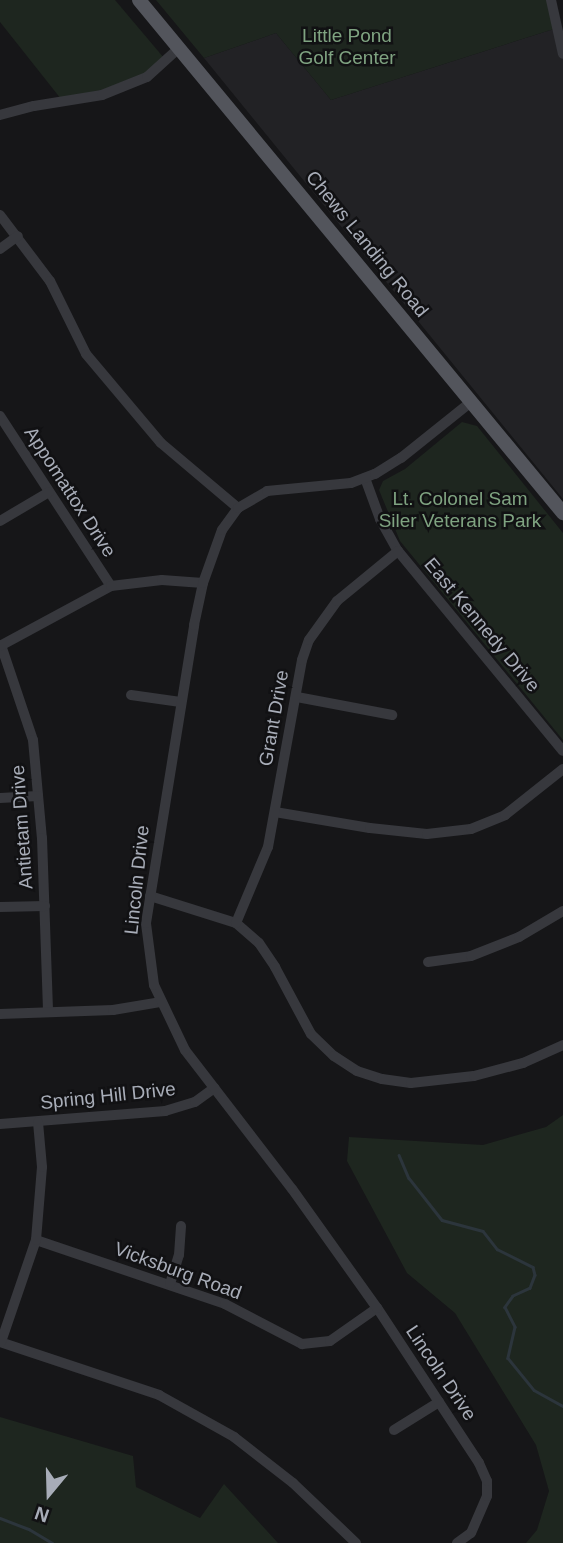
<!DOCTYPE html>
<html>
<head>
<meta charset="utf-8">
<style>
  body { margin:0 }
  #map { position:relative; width:563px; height:1543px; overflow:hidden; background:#161618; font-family:Helvetica,sans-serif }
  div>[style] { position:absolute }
  .built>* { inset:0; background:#222225 }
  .green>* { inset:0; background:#1e261f }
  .stream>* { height:2.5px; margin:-1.25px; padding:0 1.25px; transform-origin:1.25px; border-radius:1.25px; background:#2c353c }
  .minor>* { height:10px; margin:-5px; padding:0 5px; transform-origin:5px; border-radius:5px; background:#37383d }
  .major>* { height:14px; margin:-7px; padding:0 7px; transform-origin:7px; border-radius:7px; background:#53555c }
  span { translate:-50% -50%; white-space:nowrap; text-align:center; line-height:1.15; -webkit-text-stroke:5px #111113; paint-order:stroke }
  .park-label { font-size:19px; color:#7fa381 }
  .street-label { font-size:19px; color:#a8adb8 }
  .north { position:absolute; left:14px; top:1459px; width:70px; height:70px; -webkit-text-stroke:5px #111113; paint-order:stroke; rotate:199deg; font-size:19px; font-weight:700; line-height:28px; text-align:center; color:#a8adb8 }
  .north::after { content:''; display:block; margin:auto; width:24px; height:32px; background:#a8adb8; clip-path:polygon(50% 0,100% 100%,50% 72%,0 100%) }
</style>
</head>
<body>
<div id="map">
  <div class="built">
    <div style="clip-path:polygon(557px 28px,563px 58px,563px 499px,204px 58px,276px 33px,331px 100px)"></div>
  </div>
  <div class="green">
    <div style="clip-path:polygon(0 0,115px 0,164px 58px,131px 85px,61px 99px,0 22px)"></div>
    <div style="clip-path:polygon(156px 0,550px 0,557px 28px,331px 100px,276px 33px,204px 58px)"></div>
    <div style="clip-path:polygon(462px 422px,477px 426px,563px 533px,563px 740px,400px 541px,379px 490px,383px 481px,405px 469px)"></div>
    <div style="clip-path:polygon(563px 1115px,563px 1543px,526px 1543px,537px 1530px,549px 1491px,536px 1445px,455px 1313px,407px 1273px,347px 1161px,349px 1137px,483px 1145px,546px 1127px)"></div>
    <div style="clip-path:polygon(0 1417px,133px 1456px,136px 1487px,200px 1518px,224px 1484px,278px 1543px,0 1543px)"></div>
  </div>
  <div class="stream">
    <div style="left:399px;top:1155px;width:25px;rotate:67deg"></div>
    <div style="left:409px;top:1178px;width:53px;rotate:51.8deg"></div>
    <div style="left:442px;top:1220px;width:42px;rotate:15deg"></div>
    <div style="left:483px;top:1231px;width:23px;rotate:52deg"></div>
    <div style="left:497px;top:1249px;width:40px;rotate:26.6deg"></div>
    <div style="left:533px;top:1267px;width:8px;rotate:76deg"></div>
    <div style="left:535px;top:1275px;width:14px;rotate:111deg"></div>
    <div style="left:530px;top:1288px;width:19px;rotate:155deg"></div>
    <div style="left:513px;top:1296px;width:14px;rotate:126deg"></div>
    <div style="left:505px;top:1307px;width:22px;rotate:63deg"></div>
    <div style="left:515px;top:1327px;width:32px;rotate:103deg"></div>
    <div style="left:508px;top:1358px;width:41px;rotate:50.9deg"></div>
    <div style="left:534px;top:1390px;width:33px;rotate:29deg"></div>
    <div style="left:0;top:1518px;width:31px;rotate:21deg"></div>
    <div style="left:29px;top:1529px;width:27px;rotate:31deg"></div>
  </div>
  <div class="minor">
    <div style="left:551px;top:0;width:55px;rotate:77.5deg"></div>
    <div style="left:0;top:115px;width:35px;rotate:-15deg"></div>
    <div style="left:34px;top:106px;width:69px;rotate:-9.2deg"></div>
    <div style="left:102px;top:95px;width:48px;rotate:-21.8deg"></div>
    <div style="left:147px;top:77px;width:43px;rotate:-42.2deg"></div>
    <div style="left:0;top:215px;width:83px;rotate:52.9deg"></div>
    <div style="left:50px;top:281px;width:81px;rotate:63.7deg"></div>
    <div style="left:86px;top:354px;width:116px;rotate:49.9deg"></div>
    <div style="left:161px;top:443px;width:101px;rotate:40.2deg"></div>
    <div style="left:0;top:249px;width:22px;rotate:-36deg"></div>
    <div style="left:0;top:416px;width:203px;rotate:56.9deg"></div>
    <div style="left:365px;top:478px;width:44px;rotate:69.9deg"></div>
    <div style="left:380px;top:519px;width:37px;rotate:61deg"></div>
    <div style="left:398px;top:551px;width:259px;rotate:50.5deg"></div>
    <div style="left:0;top:521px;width:57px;rotate:-30.6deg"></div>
    <div style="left:1px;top:645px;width:100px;rotate:71.4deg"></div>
    <div style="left:33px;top:740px;width:98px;rotate:84.8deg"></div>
    <div style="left:42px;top:838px;width:173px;rotate:88deg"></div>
    <div style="left:0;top:646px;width:126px;rotate:-28.4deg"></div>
    <div style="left:111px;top:586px;width:51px;rotate:-6.7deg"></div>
    <div style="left:162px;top:580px;width:41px;rotate:4.2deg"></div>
    <div style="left:131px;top:695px;width:50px;rotate:8deg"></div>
    <div style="left:297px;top:697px;width:97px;rotate:10.7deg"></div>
    <div style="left:0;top:798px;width:38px;rotate:-3deg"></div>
    <div style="left:275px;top:812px;width:96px;rotate:9.6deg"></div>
    <div style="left:370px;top:828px;width:57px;rotate:6deg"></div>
    <div style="left:427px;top:834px;width:44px;rotate:-6.5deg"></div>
    <div style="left:471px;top:829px;width:37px;rotate:-22deg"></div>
    <div style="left:505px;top:815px;width:74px;rotate:-38.4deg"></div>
    <div style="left:150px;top:896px;width:90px;rotate:17.4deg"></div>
    <div style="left:236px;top:923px;width:30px;rotate:41deg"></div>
    <div style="left:259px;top:943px;width:29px;rotate:56deg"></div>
    <div style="left:275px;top:967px;width:76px;rotate:61.8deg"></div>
    <div style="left:311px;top:1034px;width:32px;rotate:44deg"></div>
    <div style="left:334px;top:1056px;width:27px;rotate:33deg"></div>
    <div style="left:357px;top:1071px;width:26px;rotate:18deg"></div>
    <div style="left:382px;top:1079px;width:29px;rotate:8deg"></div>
    <div style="left:411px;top:1083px;width:63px;rotate:-6.3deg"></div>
    <div style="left:474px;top:1076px;width:51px;rotate:-14.9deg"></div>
    <div style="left:523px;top:1063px;width:44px;rotate:-24.2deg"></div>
    <div style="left:0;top:907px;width:45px;rotate:-1.3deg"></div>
    <div style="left:236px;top:923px;width:82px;rotate:-67.2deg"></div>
    <div style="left:268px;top:847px;width:190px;rotate:-79.7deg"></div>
    <div style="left:302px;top:660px;width:21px;rotate:-71deg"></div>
    <div style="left:309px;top:640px;width:48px;rotate:-54.3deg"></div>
    <div style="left:337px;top:601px;width:79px;rotate:-39.3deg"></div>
    <div style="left:428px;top:962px;width:43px;rotate:-7.9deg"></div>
    <div style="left:471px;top:956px;width:52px;rotate:-21.6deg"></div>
    <div style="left:519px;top:937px;width:51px;rotate:-30.6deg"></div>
    <div style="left:0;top:1014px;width:113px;rotate:-2deg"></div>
    <div style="left:113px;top:1010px;width:49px;rotate:-9.5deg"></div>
    <div style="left:0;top:1124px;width:166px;rotate:-4.5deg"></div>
    <div style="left:165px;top:1111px;width:31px;rotate:-17deg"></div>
    <div style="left:195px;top:1102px;width:24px;rotate:-36deg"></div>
    <div style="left:36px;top:1240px;width:200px;rotate:18.7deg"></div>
    <div style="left:225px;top:1304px;width:87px;rotate:27.5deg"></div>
    <div style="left:302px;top:1344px;width:28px;rotate:-6deg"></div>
    <div style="left:330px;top:1341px;width:57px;rotate:-35.1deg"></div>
    <div style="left:170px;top:1284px;width:30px;rotate:-73deg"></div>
    <div style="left:179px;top:1255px;width:29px;rotate:-86deg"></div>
    <div style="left:0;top:1342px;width:168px;rotate:18.4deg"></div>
    <div style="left:159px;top:1395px;width:86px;rotate:29.2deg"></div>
    <div style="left:234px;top:1437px;width:75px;rotate:37.9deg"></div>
    <div style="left:293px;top:1483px;width:87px;rotate:43.6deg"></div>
    <div style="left:1px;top:1342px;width:108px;rotate:-71.1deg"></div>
    <div style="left:36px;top:1240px;width:73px;rotate:-85.3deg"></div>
    <div style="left:42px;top:1167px;width:45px;rotate:-95.1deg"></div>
    <div style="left:394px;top:1430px;width:53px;rotate:-31.9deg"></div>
    <div style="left:457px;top:1543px;width:17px;rotate:-36deg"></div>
    <div style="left:471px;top:1533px;width:40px;rotate:-66.6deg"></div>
    <div style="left:487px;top:1496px;width:15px;rotate:-90deg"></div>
    <div style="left:487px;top:1481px;width:20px;rotate:-114deg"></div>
    <div style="left:479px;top:1463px;width:186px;rotate:-123.3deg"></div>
    <div style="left:377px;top:1308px;width:146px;rotate:-125.5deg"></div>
    <div style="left:292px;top:1189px;width:175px;rotate:-127.6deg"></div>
    <div style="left:185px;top:1050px;width:72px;rotate:-115.5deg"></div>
    <div style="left:154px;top:985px;width:63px;rotate:-97.4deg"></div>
    <div style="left:146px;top:923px;width:302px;rotate:-80.8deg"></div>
    <div style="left:194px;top:625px;width:43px;rotate:-77.9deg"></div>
    <div style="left:203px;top:583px;width:56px;rotate:-70.3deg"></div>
    <div style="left:222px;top:530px;width:27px;rotate:-54deg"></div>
    <div style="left:238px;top:508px;width:34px;rotate:-30deg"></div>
    <div style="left:267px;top:491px;width:84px;rotate:-5.4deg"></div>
    <div style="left:351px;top:483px;width:26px;rotate:-21deg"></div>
    <div style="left:375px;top:474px;width:31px;rotate:-32deg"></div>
    <div style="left:401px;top:458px;width:90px;rotate:-38.7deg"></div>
  </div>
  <div class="major">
    <div style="left:139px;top:0;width:666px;rotate:50.43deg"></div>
  </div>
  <div class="park-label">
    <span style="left:347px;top:47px">Little Pond<br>Golf Center</span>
    <span style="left:460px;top:510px">Lt. Colonel Sam<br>Siler Veterans Park</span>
  </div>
  <div class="street-label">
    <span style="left:367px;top:244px;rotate:51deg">Chews Landing Road</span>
    <span style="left:70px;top:492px;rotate:57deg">Appomattox Drive</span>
    <span style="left:482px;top:625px;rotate:50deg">East Kennedy Drive</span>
    <span style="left:274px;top:718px;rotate:-80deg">Grant Drive</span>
    <span style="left:22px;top:827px;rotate:-94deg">Antietam Drive</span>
    <span style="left:137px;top:880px;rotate:-84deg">Lincoln Drive</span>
    <span style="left:108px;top:1096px;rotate:-6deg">Spring Hill Drive</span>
    <span style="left:178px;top:1271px;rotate:20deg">Vicksburg Road</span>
    <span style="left:441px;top:1373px;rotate:56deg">Lincoln Drive</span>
  </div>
  <div class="north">N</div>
</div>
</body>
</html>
